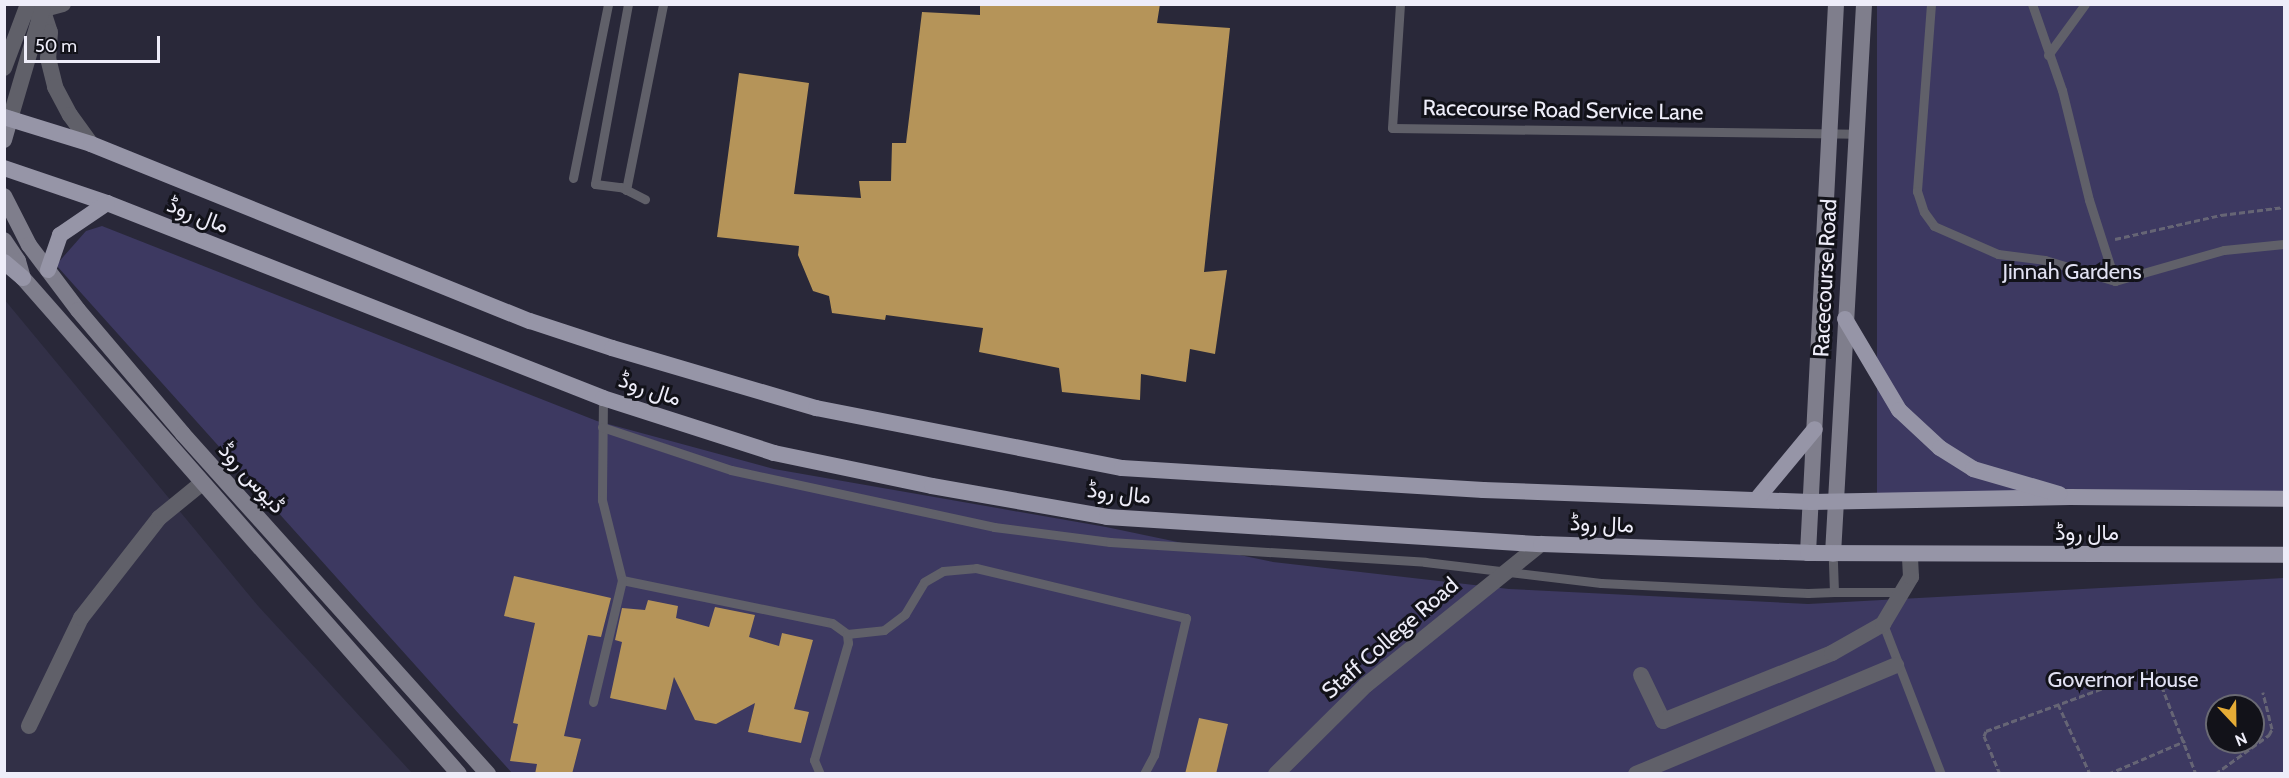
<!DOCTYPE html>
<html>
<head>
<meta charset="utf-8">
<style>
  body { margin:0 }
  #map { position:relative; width:2289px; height:778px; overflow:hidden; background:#292839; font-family:Cabin,Vazirmatn,sans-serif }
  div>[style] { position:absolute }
  .built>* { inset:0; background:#323047 }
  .green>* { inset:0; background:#3d3961; transform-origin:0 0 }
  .building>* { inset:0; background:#b59459 }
  .path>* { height:3px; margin-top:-1.5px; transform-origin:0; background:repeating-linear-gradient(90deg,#666575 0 6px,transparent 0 9px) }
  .service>* { height:9px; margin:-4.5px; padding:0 4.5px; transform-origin:4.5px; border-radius:4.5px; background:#606069 }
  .minor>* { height:16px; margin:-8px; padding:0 8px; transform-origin:8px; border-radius:8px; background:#606069 }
  .secondary>* { height:16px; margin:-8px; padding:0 8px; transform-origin:8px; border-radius:8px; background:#7f7e8c }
  .primary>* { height:16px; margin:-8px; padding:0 8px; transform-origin:8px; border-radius:8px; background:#9695a7 }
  span { translate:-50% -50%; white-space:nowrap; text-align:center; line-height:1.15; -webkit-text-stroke:6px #121219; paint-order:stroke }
  .street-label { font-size:22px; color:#eeedf9 }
  .park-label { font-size:22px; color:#e1e1f2 }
  .frame { position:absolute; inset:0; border:6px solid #eeedf9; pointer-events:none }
  .north { position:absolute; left:2205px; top:694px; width:60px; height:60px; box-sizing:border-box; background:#121219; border:2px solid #6a6a73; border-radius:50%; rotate:158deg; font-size:16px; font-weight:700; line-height:24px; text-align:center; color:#eeedf9 }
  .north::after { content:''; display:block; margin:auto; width:21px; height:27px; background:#e6ac36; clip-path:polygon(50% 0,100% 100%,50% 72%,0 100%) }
  .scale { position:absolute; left:24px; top:36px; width:136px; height:27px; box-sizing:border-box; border:3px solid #eeedf9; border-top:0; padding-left:8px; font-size:18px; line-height:21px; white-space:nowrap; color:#eeedf9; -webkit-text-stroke:4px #121219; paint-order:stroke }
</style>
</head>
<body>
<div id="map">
  <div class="built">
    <div style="clip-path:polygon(4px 299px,259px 607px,412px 773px,5px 773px)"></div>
  </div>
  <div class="green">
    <div style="left:1877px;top:5px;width:407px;height:491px"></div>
    <div style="clip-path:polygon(evenodd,102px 226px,597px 421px,774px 469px,1106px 527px,1273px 562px,1509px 589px,1808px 604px,2284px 578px,2284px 773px,512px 773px,56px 265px,86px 231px,102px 226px,2217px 706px,2253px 706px,2253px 742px,2217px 742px,2217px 706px)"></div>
  </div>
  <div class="building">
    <div style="clip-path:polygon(980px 4px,1160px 4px,1157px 23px,1230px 28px,1204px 272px,1227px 270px,1215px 354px,1190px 349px,1186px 382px,1141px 374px,1140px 400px,1062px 392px,1059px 368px,979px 352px,983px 328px,886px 315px,885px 320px,832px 313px,829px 296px,813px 291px,798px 255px,799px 246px,717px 237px,739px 73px,809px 83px,794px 194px,861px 198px,859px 181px,891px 181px,892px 143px,906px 143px,922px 12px,980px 15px)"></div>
    <div style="clip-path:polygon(514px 576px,611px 598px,601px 637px,588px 635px,564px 736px,581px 739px,572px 774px,535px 774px,537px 764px,510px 761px,518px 724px,513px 723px,535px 623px,504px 616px)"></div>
    <div style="clip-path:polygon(648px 600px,678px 606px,676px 618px,709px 627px,715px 607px,755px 615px,749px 637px,779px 646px,782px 633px,813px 640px,794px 709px,809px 712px,801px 743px,748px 732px,755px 703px,716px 724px,695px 720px,674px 677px,666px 710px,610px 698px,622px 642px,615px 640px,622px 608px,645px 610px)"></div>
    <div style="clip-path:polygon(1199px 718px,1228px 724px,1216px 774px,1185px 774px)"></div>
  </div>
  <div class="path">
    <div style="left:2115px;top:239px;width:109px;rotate:-12.8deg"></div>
    <div style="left:2221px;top:215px;width:64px;rotate:-7.2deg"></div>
    <div style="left:2058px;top:704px;width:77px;rotate:65.4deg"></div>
    <div style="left:2000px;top:774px;width:41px;rotate:-112.8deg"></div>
    <div style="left:1984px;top:736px;width:5px;rotate:-68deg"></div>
    <div style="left:1986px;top:731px;width:180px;rotate:-20.1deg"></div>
    <div style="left:2155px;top:669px;width:113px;rotate:68.7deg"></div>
    <div style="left:2108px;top:774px;width:84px;rotate:-23.2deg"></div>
    <div style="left:2215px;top:774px;width:67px;rotate:-35.8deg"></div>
    <div style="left:2269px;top:735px;width:7px;rotate:-63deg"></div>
    <div style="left:2272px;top:729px;width:38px;rotate:-104deg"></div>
  </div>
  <div class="service">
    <div style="left:628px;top:4px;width:183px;rotate:100.4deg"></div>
    <div style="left:595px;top:184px;width:26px;rotate:7deg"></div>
    <div style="left:621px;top:187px;width:27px;rotate:27deg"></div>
    <div style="left:1400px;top:4px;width:124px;rotate:93.7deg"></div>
    <div style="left:1392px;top:128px;width:464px;rotate:0.7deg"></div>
    <div style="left:1931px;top:4px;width:188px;rotate:94.3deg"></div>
    <div style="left:1917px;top:191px;width:22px;rotate:72deg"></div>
    <div style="left:1924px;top:212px;width:17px;rotate:54deg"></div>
    <div style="left:1934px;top:226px;width:70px;rotate:23.6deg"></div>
    <div style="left:1998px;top:254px;width:47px;rotate:7.3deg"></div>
    <div style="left:2045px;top:260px;width:73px;rotate:16.7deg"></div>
    <div style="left:2115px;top:281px;width:113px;rotate:-15.9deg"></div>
    <div style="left:2224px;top:250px;width:60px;rotate:-5.7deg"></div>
    <div style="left:2032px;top:4px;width:91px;rotate:70.8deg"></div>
    <div style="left:2062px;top:90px;width:113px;rotate:76.2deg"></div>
    <div style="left:2089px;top:200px;width:85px;rotate:72.2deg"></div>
    <div style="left:2048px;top:55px;width:63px;rotate:-54deg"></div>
    <div style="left:573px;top:178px;width:177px;rotate:-78.6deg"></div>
    <div style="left:626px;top:190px;width:190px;rotate:-78.7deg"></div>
    <div style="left:603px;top:398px;width:102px;rotate:90.6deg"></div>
    <div style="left:602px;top:500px;width:82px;rotate:76deg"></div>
    <div style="left:622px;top:580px;width:214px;rotate:11.6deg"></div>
    <div style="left:832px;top:623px;width:19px;rotate:36deg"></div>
    <div style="left:847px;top:634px;width:9px;rotate:84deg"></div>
    <div style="left:848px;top:643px;width:122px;rotate:106.2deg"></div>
    <div style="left:814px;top:760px;width:15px;rotate:67deg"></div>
    <div style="left:602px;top:427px;width:136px;rotate:18.4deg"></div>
    <div style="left:731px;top:470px;width:269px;rotate:12.2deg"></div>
    <div style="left:994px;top:527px;width:117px;rotate:7.4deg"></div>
    <div style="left:1110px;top:542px;width:316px;rotate:3.6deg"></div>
    <div style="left:1425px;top:562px;width:177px;rotate:6.8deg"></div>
    <div style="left:1601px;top:583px;width:207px;rotate:2.8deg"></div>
    <div style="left:1808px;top:593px;width:26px;rotate:-2deg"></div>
    <div style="left:1834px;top:592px;width:38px;rotate:-92deg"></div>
    <div style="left:1834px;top:592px;width:69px"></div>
    <div style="left:1883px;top:624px;width:161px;rotate:68.9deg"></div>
    <div style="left:847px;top:634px;width:37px;rotate:-6deg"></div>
    <div style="left:884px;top:630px;width:26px;rotate:-37deg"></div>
    <div style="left:905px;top:614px;width:37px;rotate:-59deg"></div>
    <div style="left:924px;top:582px;width:22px;rotate:-30deg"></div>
    <div style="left:943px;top:571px;width:33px;rotate:-5deg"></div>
    <div style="left:976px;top:568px;width:216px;rotate:13.4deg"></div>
    <div style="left:1186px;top:618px;width:141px;rotate:103.1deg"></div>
    <div style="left:1154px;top:755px;width:21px;rotate:118deg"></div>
    <div style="left:593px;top:702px;width:125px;rotate:-76.6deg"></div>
  </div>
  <div class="minor">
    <div style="left:42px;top:8px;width:25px;rotate:72deg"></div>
    <div style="left:50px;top:32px;width:26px;rotate:94deg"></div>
    <div style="left:48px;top:58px;width:30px;rotate:76deg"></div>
    <div style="left:55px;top:87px;width:32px;rotate:62deg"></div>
    <div style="left:70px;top:115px;width:36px;rotate:54deg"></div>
    <div style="left:33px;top:12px;width:31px;rotate:-15deg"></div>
    <div style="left:4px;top:68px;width:68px;rotate:-69.4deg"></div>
    <div style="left:10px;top:119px;width:117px;rotate:-73.6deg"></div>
    <div style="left:1641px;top:675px;width:51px;rotate:64.4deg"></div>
    <div style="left:1663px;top:721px;width:182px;rotate:-21.9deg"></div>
    <div style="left:1832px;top:653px;width:59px;rotate:-29.6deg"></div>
    <div style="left:1883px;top:624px;width:55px;rotate:-59.2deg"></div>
    <div style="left:1911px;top:577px;width:21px;rotate:-93deg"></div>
    <div style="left:29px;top:726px;width:120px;rotate:-64.3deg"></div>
    <div style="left:81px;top:618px;width:127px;rotate:-52deg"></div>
    <div style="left:159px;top:518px;width:55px;rotate:-39.1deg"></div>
    <div style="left:1276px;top:774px;width:127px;rotate:-44.7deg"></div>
    <div style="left:1366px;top:685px;width:225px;rotate:-38.9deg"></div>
    <div style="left:1636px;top:774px;width:282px;rotate:-22.7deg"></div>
  </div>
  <div class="secondary">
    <div style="left:4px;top:140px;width:22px;rotate:-74deg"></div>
    <div style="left:4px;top:196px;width:55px;rotate:63deg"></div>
    <div style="left:29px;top:245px;width:81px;rotate:53deg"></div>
    <div style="left:78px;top:310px;width:162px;rotate:49.7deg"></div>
    <div style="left:183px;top:434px;width:457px;rotate:48.1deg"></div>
    <div style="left:4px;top:240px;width:25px;rotate:56deg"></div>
    <div style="left:18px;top:261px;width:18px;rotate:74deg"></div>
    <div style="left:23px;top:278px;width:660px;rotate:48.68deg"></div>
    <div style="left:1808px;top:553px;width:550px;rotate:-87.08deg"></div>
    <div style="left:1833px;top:554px;width:551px;rotate:-86.77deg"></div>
  </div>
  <div class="primary">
    <div style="left:4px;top:117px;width:91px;rotate:17.2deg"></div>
    <div style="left:91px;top:144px;width:473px;rotate:22deg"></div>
    <div style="left:530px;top:321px;width:86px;rotate:18.2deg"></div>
    <div style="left:612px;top:348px;width:213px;rotate:16.4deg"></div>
    <div style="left:816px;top:408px;width:312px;rotate:11.1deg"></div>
    <div style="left:1122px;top:468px;width:362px;rotate:3.5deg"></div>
    <div style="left:1483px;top:490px;width:328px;rotate:2.1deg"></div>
    <div style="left:1811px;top:502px;width:259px;rotate:-1.1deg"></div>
    <div style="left:2070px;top:497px;width:214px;rotate:0.5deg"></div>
    <div style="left:4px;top:168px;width:109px;rotate:18.8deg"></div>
    <div style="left:107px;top:203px;width:533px;rotate:21.46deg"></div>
    <div style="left:603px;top:398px;width:180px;rotate:17.8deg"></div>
    <div style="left:774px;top:453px;width:161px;rotate:11.8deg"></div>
    <div style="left:932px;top:486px;width:178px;rotate:10deg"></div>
    <div style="left:1107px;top:517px;width:435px;rotate:3.6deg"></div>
    <div style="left:1541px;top:544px;width:267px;rotate:1.9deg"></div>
    <div style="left:1808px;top:553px;width:476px;rotate:0.2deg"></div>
    <div style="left:4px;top:262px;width:25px;rotate:40deg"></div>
    <div style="left:48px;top:270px;width:37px;rotate:-71deg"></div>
    <div style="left:60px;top:235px;width:57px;rotate:-34.2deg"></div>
    <div style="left:1845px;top:319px;width:106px;rotate:59.3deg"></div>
    <div style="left:1899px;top:410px;width:56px;rotate:42.8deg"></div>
    <div style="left:1940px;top:448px;width:39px;rotate:32deg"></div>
    <div style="left:1973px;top:469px;width:90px;rotate:16.2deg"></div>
    <div style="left:1756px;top:500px;width:92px;rotate:-50.3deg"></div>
  </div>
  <div class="street-label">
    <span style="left:1563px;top:110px;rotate:1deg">Racecourse Road Service Lane</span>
    <span style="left:198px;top:215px;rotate:21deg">مال روڈ</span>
    <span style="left:1825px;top:278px;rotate:-87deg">Racecourse Road</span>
    <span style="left:650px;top:389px;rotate:18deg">مال روڈ</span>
    <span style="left:252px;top:478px;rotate:48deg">ڈیوس روڈ</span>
    <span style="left:1119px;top:493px;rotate:6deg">مال روڈ</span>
    <span style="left:1602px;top:524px;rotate:2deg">مال روڈ</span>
    <span style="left:2087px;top:533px">مال روڈ</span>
    <span style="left:1390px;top:638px;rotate:-41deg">Staff College Road</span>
  </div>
  <div class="park-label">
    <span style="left:2072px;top:272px">Jinnah Gardens</span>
    <span style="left:2123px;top:680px">Governor House</span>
  </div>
  <div class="frame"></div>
  <div class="north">N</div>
  <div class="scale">50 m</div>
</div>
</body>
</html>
